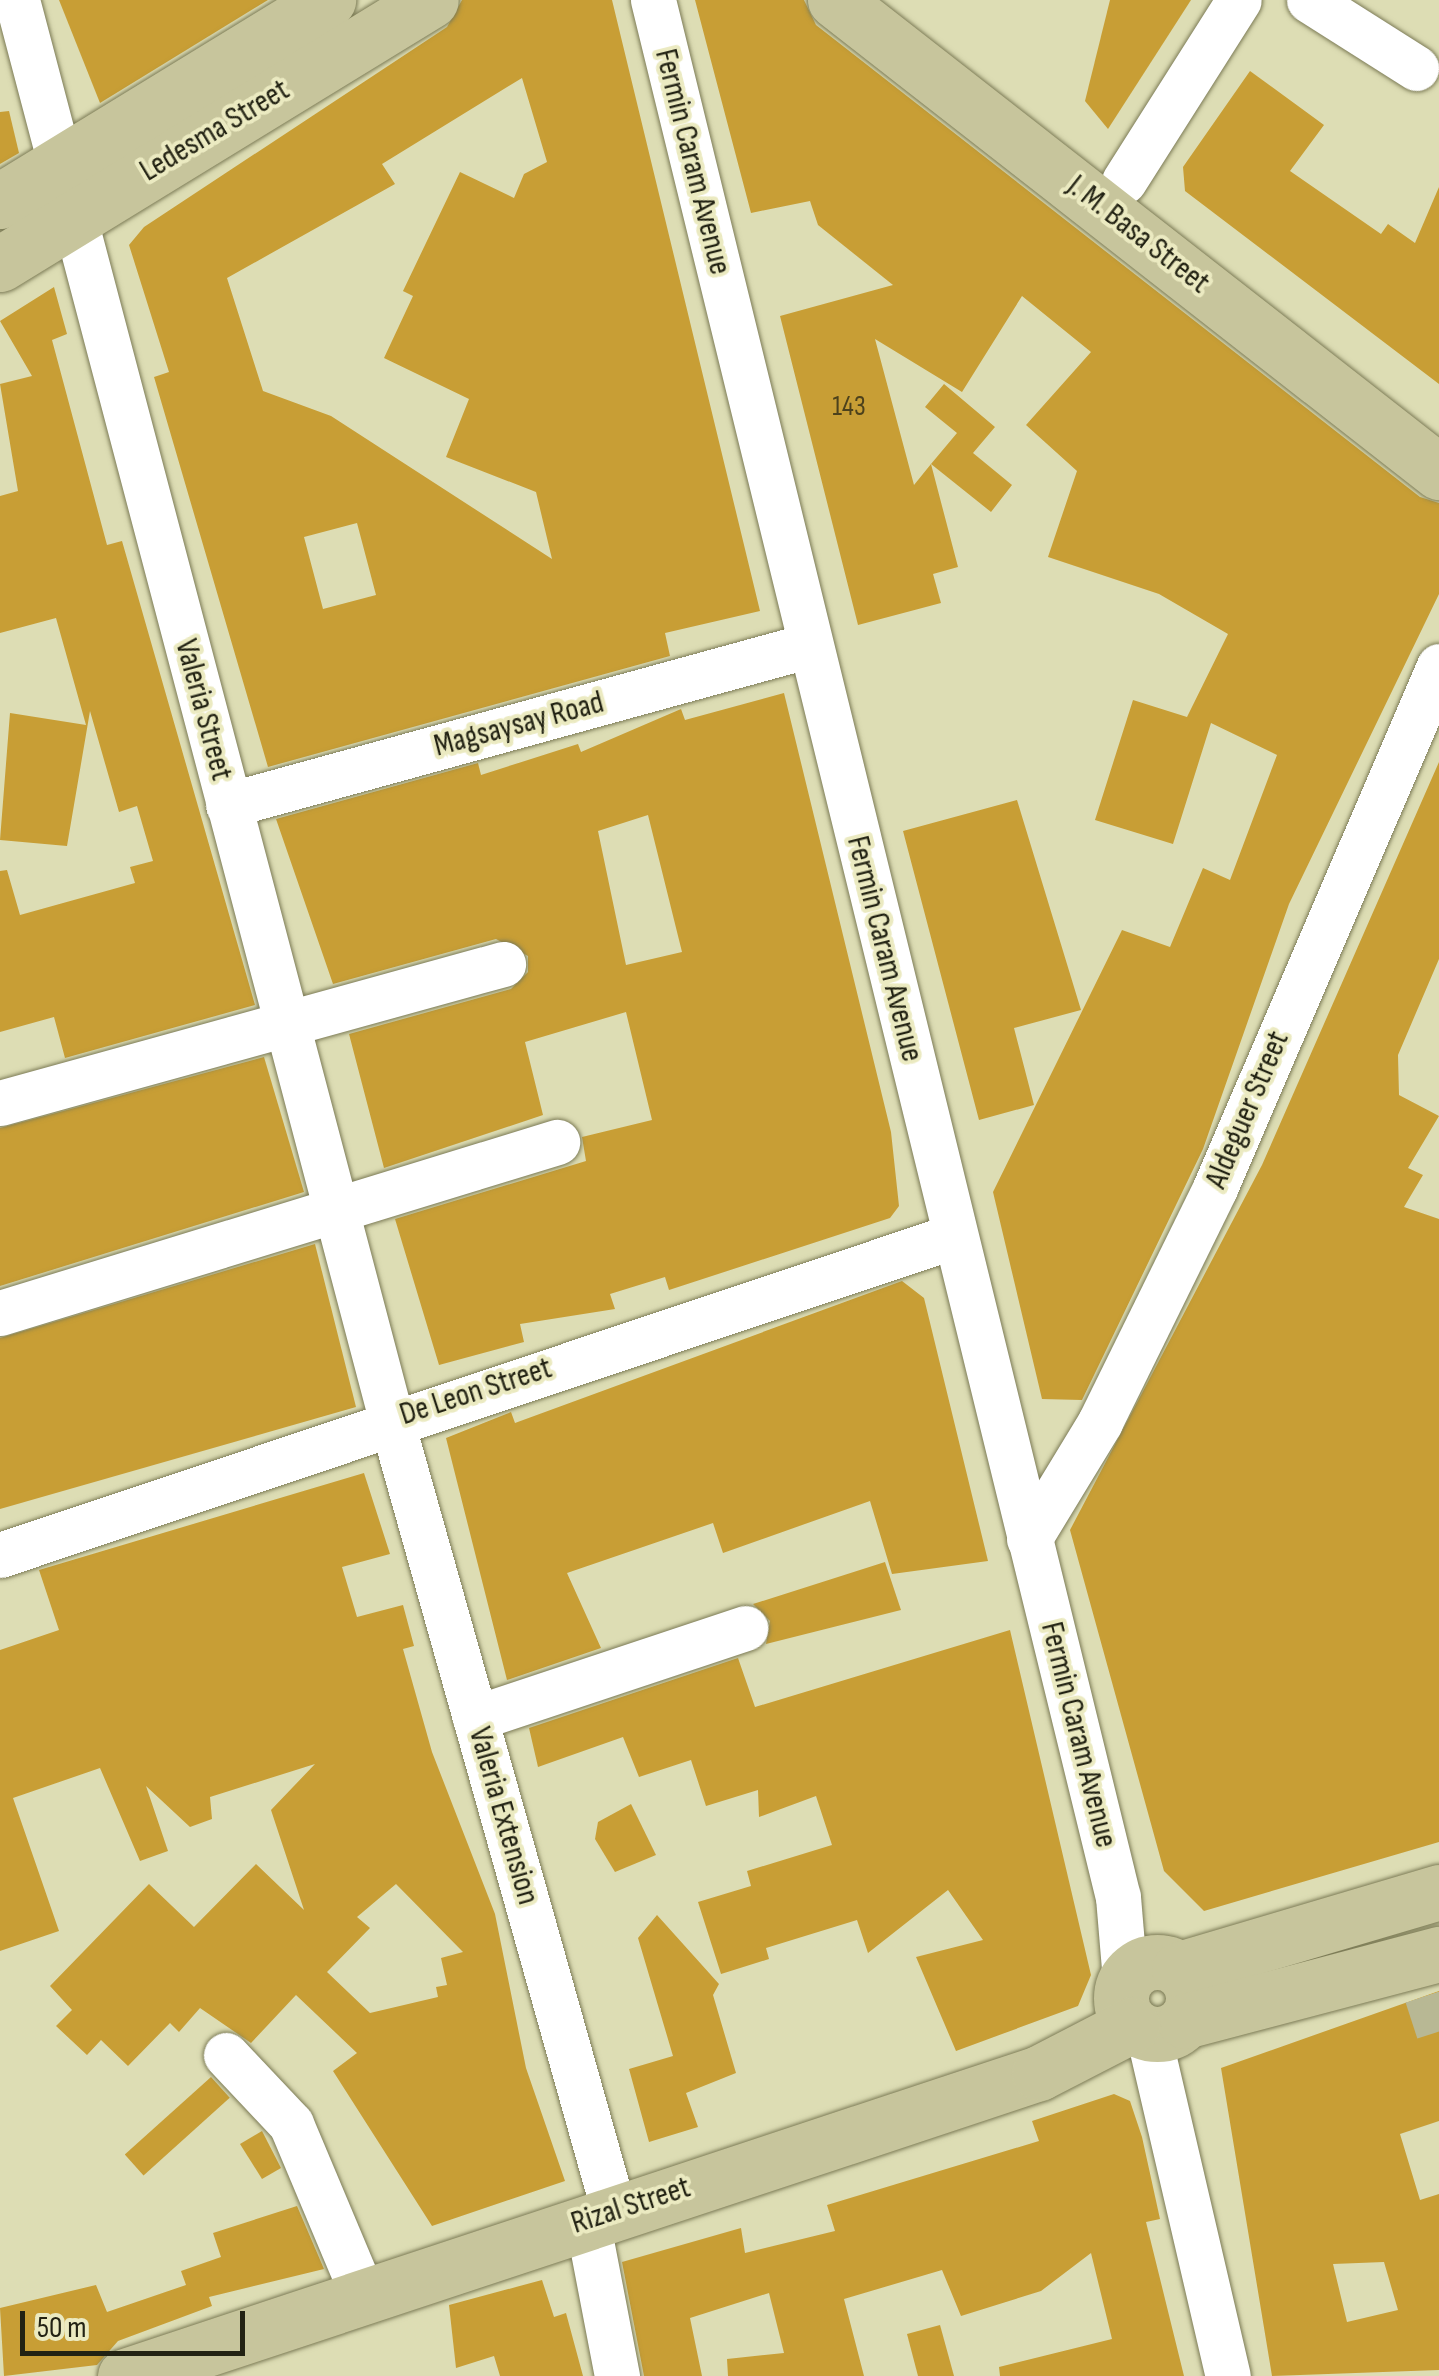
<!DOCTYPE html>
<html>
<head>
<meta charset="utf-8">
<style>
  body { margin:0 }
  #map { position:relative; width:1439px; height:2376px; overflow:hidden; background:#ddddb4; font-family:"Sofia Sans Condensed",sans-serif }
  div>[style] { position:absolute }
  .building>* { inset:0; background:#c89e35; transform-origin:0 0 }
  .minor-tunnel>* { height:45px; margin-top:-22.5px; transform-origin:0; background:repeating-linear-gradient(90deg,#b8b894 0 45px,transparent 0 67px) }
  .roads { filter:drop-shadow(0 0 2px #7c7b56) drop-shadow(0 0 2px #7c7b56) }
  .minor>* { height:45px; margin:-22.5px; padding:0 22.5px; transform-origin:22.5px; border-radius:22.5px; background:#fff }
  .major>* { height:55px; margin:-27.5px; padding:0 27.5px; transform-origin:27.5px; border-radius:27.5px; background:#c7c59c }
  .major>.ring { margin:-27.5px; padding:0; box-sizing:content-box; background:none; border:55px solid #c7c59c; border-radius:50% }
  span { translate:-50% -50%; white-space:nowrap; text-align:center; line-height:1.15; -webkit-text-stroke:8px #ebeac1; paint-order:stroke }
  .number-label { font-size:28px; color:#4c411c }
  .number-label span { -webkit-text-stroke-width:0 }
  .street-label { font-size:32px; color:#222213 }
  .scale { position:absolute; left:20px; top:2311px; width:225px; height:45px; box-sizing:border-box; border:5px solid #222213; border-top:0; padding-left:12px; font-size:30px; line-height:35px; white-space:nowrap; color:#222213; -webkit-text-stroke:8px #ebeac1; paint-order:stroke }
</style>
</head>
<body>
<div id="map">
  <div class="building">
    <div style="clip-path:polygon(59px 0,268px 0,100px 103px)"></div>
    <div style="clip-path:polygon(evenodd,462px 0,612px 0,760px 611px,665px 633px,670px 656px,268px 767px,154px 377px,169px 372px,129px 245px,144px 227px,447px 27px,462px 0,522px 78px,547px 162px,524px 174px,514px 198px,460px 172px,403px 291px,413px 296px,384px 358px,469px 399px,446px 457px,536px 492px,552px 559px,331px 416px,263px 391px,227px 278px,395px 184px,382px 164px,522px 78px,462px 0,357px 523px,376px 595px,323px 609px,304px 537px,357px 523px)"></div>
    <div style="clip-path:polygon(695px 0,804px 0,816px 25px,1420px 497px,1439px 503px,1439px 594px,1289px 904px,1203px 1149px,1082px 1400px,1042px 1399px,993px 1192px,1122px 930px,1170px 947px,1203px 868px,1230px 880px,1277px 755px,1211px 723px,1173px 844px,1095px 820px,1133px 700px,1187px 717px,1228px 634px,1159px 594px,1048px 557px,1077px 471px,1026px 425px,1091px 352px,1022px 296px,962px 392px,875px 339px,914px 485px,931px 464px,958px 567px,933px 574px,941px 603px,858px 625px,780px 316px,893px 285px,818px 225px,810px 201px,751px 213px)"></div>
    <div style="clip-path:polygon(1110px 0,1191px 0,1108px 129px,1085px 101px)"></div>
    <div style="clip-path:polygon(1250px 71px,1324px 125px,1290px 171px,1381px 234px,1388px 224px,1415px 243px,1439px 187px,1439px 384px,1185px 191px,1183px 167px)"></div>
    <div style="clip-path:polygon(9px 111px,19px 153px,0 164px,0 112px)"></div>
    <div style="clip-path:polygon(54px 287px,67px 334px,52px 340px,107px 545px,122px 541px,255px 1005px,65px 1058px,54px 1017px,0 1032px,0 871px,7px 870px,20px 915px,135px 883px,130px 867px,153px 861px,137px 806px,119px 812px,90px 711px,67px 846px,0 840px,10px 713px,86px 725px,56px 618px,0 633px,0 496px,18px 491px,0 384px,32px 376px,0 321px)"></div>
    <div style="clip-path:polygon(944px 384px,995px 427px,973px 453px,1012px 485px,991px 512px,931px 464px,957px 433px,925px 407px)"></div>
    <div style="clip-path:polygon(evenodd,784px 693px,891px 1132px,899px 1206px,890px 1218px,669px 1290px,665px 1277px,610px 1294px,615px 1309px,520px 1324px,524px 1342px,439px 1365px,395px 1219px,586px 1161px,582px 1137px,652px 1120px,626px 1012px,525px 1042px,543px 1115px,384px 1168px,349px 1034px,511px 989px,528px 972px,528px 956px,496px 939px,333px 984px,276px 819px,478px 763px,481px 775px,578px 744px,581px 752px,681px 709px,685px 720px,784px 693px,648px 815px,682px 952px,626px 965px,598px 831px,648px 815px)"></div>
    <div style="clip-path:polygon(1439px 762px,1439px 959px,1398px 1055px,1399px 1095px,1439px 1116px,1408px 1168px,1423px 1175px,1404px 1207px,1439px 1219px,1439px 1842px,1204px 1911px,1164px 1871px,1070px 1530px,1262px 1165px)"></div>
    <div style="clip-path:polygon(1017px 800px,1081px 1010px,1014px 1028px,1034px 1105px,979px 1120px,903px 831px)"></div>
    <div style="clip-path:polygon(264px 1057px,304px 1192px,0 1286px,0 1128px)"></div>
    <div style="clip-path:polygon(315px 1244px,356px 1407px,0 1509px,0 1338px)"></div>
    <div style="clip-path:polygon(902px 1281px,924px 1298px,988px 1561px,892px 1574px,870px 1501px,723px 1553px,713px 1523px,567px 1573px,601px 1648px,507px 1680px,446px 1438px,511px 1412px,515px 1423px)"></div>
    <div style="clip-path:polygon(evenodd,364px 1473px,390px 1554px,342px 1567px,357px 1617px,403px 1605px,414px 1646px,403px 1649px,432px 1752px,495px 1914px,526px 2068px,565px 2181px,432px 2226px,333px 2071px,357px 2053px,296px 1995px,251px 2043px,200px 2008px,179px 2032px,170px 2023px,128px 2066px,101px 2040px,87px 2055px,56px 2026px,72px 2010px,50px 1986px,149px 1884px,194px 1927px,256px 1864px,304px 1910px,271px 1810px,315px 1764px,210px 1797px,212px 1819px,190px 1827px,146px 1786px,168px 1851px,140px 1861px,100px 1768px,13px 1798px,59px 1931px,0 1951px,0 1650px,59px 1630px,39px 1570px,364px 1473px,396px 1884px,463px 1952px,441px 1958px,447px 1985px,436px 1987px,438px 1997px,370px 2013px,327px 1972px,370px 1928px,357px 1917px,396px 1884px)"></div>
    <div style="clip-path:polygon(885px 1562px,901px 1610px,766px 1644px,770px 1621px,753px 1604px)"></div>
    <div style="clip-path:polygon(1010px 1630px,1091px 1975px,1078px 2006px,956px 2051px,916px 1957px,983px 1940px,948px 1890px,868px 1953px,857px 1920px,766px 1948px,769px 1959px,721px 1974px,698px 1902px,751px 1886px,747px 1871px,832px 1845px,816px 1796px,759px 1817px,758px 1790px,706px 1806px,691px 1760px,639px 1777px,623px 1737px,538px 1767px,529px 1728px,738px 1658px,755px 1707px)"></div>
    <div style="clip-path:polygon(631px 1804px,656px 1855px,615px 1872px,595px 1839px,598px 1822px)"></div>
    <div style="clip-path:polygon(657px 1915px,719px 1984px,713px 1995px,736px 2073px,686px 2093px,698px 2127px,649px 2142px,629px 2069px,673px 2056px,638px 1938px)"></div>
    <div style="clip-path:polygon(evenodd,1439px 1991px,1439px 2121px,1400px 2134px,1420px 2200px,1439px 2194px,1439px 2370px,1272px 2376px,1221px 2068px,1439px 1991px,1384px 2262px,1398px 2310px,1347px 2322px,1333px 2264px,1384px 2262px)"></div>
    <div style="left:211px;top:2077px;width:28px;height:116px;rotate:48deg"></div>
    <div style="clip-path:polygon(1114px 2094px,1130px 2101px,1142px 2137px,1160px 2219px,1146px 2222px,1184px 2376px,1000px 2376px,999px 2367px,1112px 2339px,1091px 2253px,1041px 2291px,961px 2316px,942px 2270px,844px 2299px,864px 2376px,728px 2376px,727px 2359px,784px 2353px,769px 2293px,690px 2318px,702px 2376px,644px 2376px,622px 2262px,741px 2228px,745px 2253px,835px 2231px,827px 2205px,1039px 2141px,1032px 2121px)"></div>
    <div style="clip-path:polygon(262px 2131px,281px 2168px,262px 2179px,240px 2144px)"></div>
    <div style="clip-path:polygon(297px 2206px,324px 2269px,209px 2297px,212px 2306px,118px 2341px,97px 2365px,4px 2376px,0 2308px,96px 2285px,107px 2312px,186px 2285px,181px 2271px,221px 2257px,213px 2233px)"></div>
    <div style="clip-path:polygon(542px 2280px,554px 2317px,566px 2313px,583px 2376px,500px 2376px,494px 2356px,456px 2368px,449px 2305px)"></div>
    <div style="clip-path:polygon(940px 2325px,954px 2376px,918px 2376px,907px 2334px)"></div>
  </div>
  <div class="minor-tunnel">
    <div style="left:1427px;top:1995px;width:38px;rotate:72deg"></div>
  </div>
  <div class="roads">
    <div class="minor">
      <div style="left:17px;top:0;width:1467px;rotate:75.23deg"></div>
      <div style="left:391px;top:1419px;width:824px;rotate:74.29deg"></div>
      <div style="left:653px;top:0;width:1953px;rotate:76.23deg"></div>
      <div style="left:1118px;top:1897px;width:84px;rotate:85.2deg"></div>
      <div style="left:1309px;top:0;width:127px;rotate:32.4deg"></div>
      <div style="left:1124px;top:181px;width:214px;rotate:-57.6deg"></div>
      <div style="left:228px;top:805px;width:604px;rotate:-15.37deg"></div>
      <div style="left:0;top:1103px;width:522px;rotate:-15.45deg"></div>
      <div style="left:0;top:1313px;width:583px;rotate:-17.07deg"></div>
      <div style="left:1029px;top:1539px;width:137px;rotate:-58.7deg"></div>
      <div style="left:1100px;top:1422px;width:261px;rotate:-63.8deg"></div>
      <div style="left:1215px;top:1188px;width:568px;rotate:-66.77deg"></div>
      <div style="left:0;top:1555px;width:1006px;rotate:-18.49deg"></div>
      <div style="left:475px;top:1718px;width:285px;rotate:-18.4deg"></div>
      <div style="left:1148px;top:2033px;width:352px;rotate:76.9deg"></div>
      <div style="left:226px;top:2055px;width:95px;rotate:46.7deg"></div>
      <div style="left:291px;top:2124px;width:186px;rotate:67.2deg"></div>
      <div style="left:587px;top:2220px;width:159px;rotate:79.1deg"></div>
    </div>
    <div class="major">
      <div style="left:835px;top:0;width:767px;rotate:38.01deg"></div>
      <div style="left:0;top:201px;width:385px;rotate:-31.5deg"></div>
      <div style="left:0;top:264px;width:505px;rotate:-31.49deg"></div>
      <div class="ring" style="left:1121px;top:1962px;width:17px;height:17px"></div>
      <div style="left:1179px;top:1969px;width:271px;rotate:-16.5deg"></div>
      <div style="left:1185px;top:2021px;width:263px;rotate:-14.8deg"></div>
      <div style="left:125px;top:2376px;width:963px;rotate:-18.34deg"></div>
      <div style="left:1039px;top:2073px;width:105px;rotate:-27.3deg"></div>
    </div>
  </div>
  <div class="number-label">
    <span style="left:849px;top:407px">143</span>
  </div>
  <div class="street-label">
    <span style="left:215px;top:131px;rotate:-31deg">Ledesma Street</span>
    <span style="left:692px;top:162px;rotate:76deg">Fermin Caram Avenue</span>
    <span style="left:1138px;top:235px;rotate:38deg">J. M. Basa Street</span>
    <span style="left:203px;top:710px;rotate:75deg">Valeria Street</span>
    <span style="left:519px;top:725px;rotate:-15deg">Magsaysay Road</span>
    <span style="left:884px;top:949px;rotate:76deg">Fermin Caram Avenue</span>
    <span style="left:1248px;top:1110px;rotate:-67deg">Aldeguer Street</span>
    <span style="left:476px;top:1392px;rotate:-18deg">De Leon Street</span>
    <span style="left:1078px;top:1735px;rotate:76deg">Fermin Caram Avenue</span>
    <span style="left:503px;top:1816px;rotate:74deg">Valeria Extension</span>
    <span style="left:631px;top:2206px;rotate:-18deg">Rizal Street</span>
  </div>
  <div class="scale">50 m</div>
</div>
</body>
</html>
